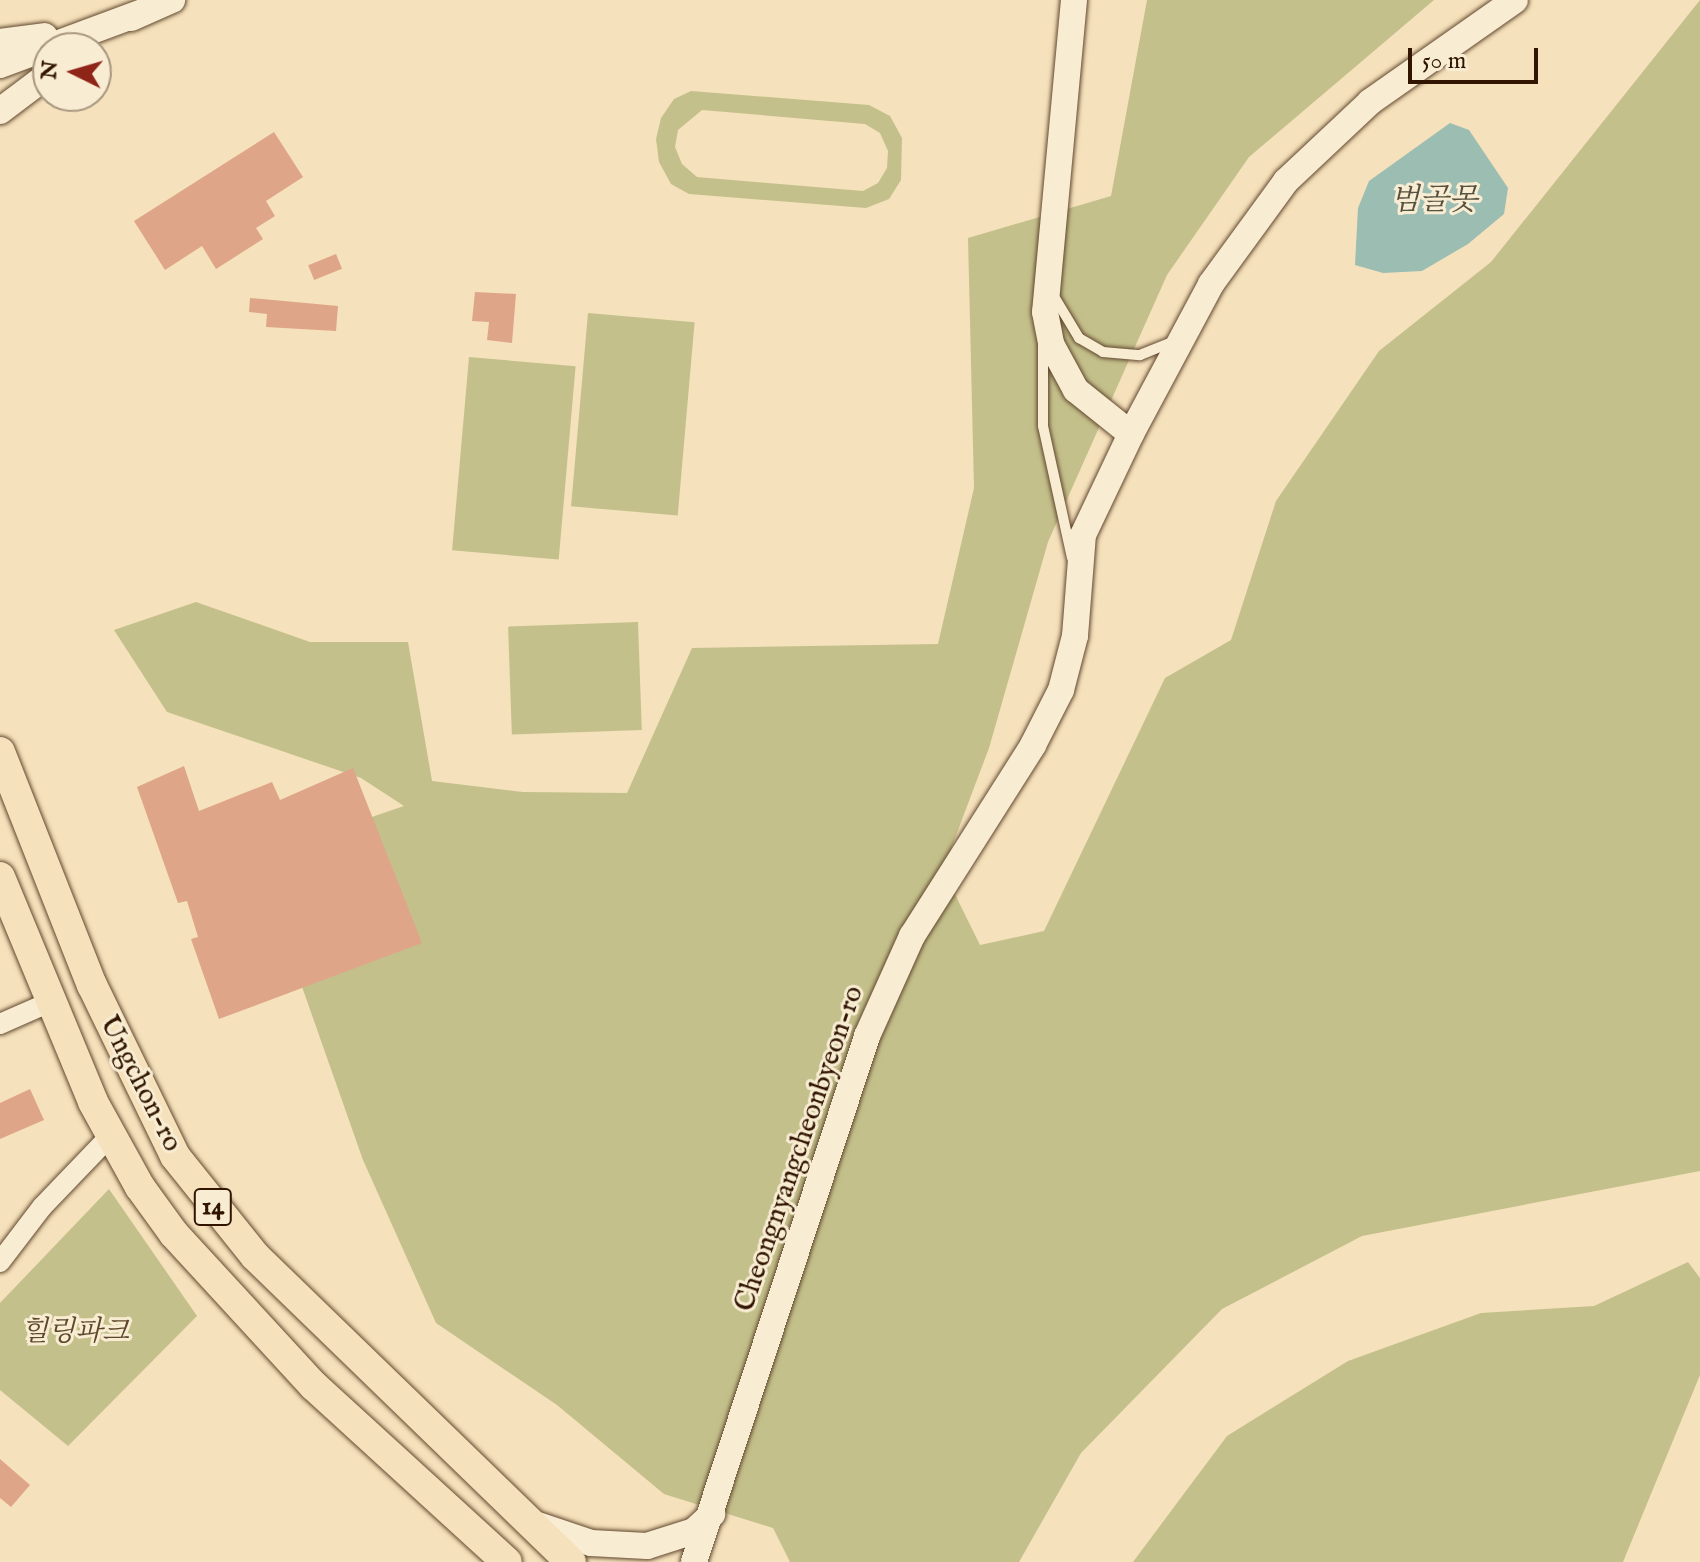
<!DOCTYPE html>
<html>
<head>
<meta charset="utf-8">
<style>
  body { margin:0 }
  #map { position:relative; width:1700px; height:1562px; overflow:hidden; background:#f5e1bb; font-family:"IM FELL English","Noto Serif KR",serif }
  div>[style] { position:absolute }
  .green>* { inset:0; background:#c4c08b; transform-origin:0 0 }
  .water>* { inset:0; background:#9cbdb2 }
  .building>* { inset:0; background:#dfa588; transform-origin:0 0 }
  .roads { filter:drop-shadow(0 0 2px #62482f) drop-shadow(0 0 2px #62482f) }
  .lane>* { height:10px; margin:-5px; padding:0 5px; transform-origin:5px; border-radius:5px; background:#f8ecd3 }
  .street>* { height:20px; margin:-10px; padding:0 10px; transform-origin:10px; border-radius:10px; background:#f8ecd3 }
  .secondary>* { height:26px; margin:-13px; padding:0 13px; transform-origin:13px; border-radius:13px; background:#f8ecd3 }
  .primary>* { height:30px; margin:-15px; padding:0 15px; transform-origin:15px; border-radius:15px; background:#f5e1bb }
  span { translate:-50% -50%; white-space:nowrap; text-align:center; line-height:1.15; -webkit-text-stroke:6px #f8ecd3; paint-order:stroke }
  .shield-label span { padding:2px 6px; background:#f8ecd3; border:2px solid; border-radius:6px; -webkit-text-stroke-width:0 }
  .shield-label { font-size:26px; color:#311500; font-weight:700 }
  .street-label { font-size:28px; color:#311500 }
  .park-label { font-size:28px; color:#5d482a; font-style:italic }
  .water-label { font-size:30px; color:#56503e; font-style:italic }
  .north { position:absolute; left:32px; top:32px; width:80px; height:80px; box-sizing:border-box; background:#f8ecd3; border:2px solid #a8967f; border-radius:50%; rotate:275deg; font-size:22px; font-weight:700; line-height:32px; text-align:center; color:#311500 }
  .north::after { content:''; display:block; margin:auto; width:28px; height:36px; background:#8f2418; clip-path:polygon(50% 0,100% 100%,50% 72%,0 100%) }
  .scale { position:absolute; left:1408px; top:48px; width:130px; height:36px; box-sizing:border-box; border:4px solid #311500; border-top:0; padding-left:10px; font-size:24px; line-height:28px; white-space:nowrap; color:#311500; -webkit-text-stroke:6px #f8ecd3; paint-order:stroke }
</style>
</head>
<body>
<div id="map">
  <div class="green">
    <div style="clip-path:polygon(1147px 0,1434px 0,1249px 157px,1167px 275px,1048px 542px,989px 748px,943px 870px,980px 945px,1044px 931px,1165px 678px,1231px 640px,1276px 501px,1379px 351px,1491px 262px,1700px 0,1700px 1171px,1362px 1236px,1222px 1309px,1081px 1453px,1019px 1562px,790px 1562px,773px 1528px,664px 1494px,557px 1405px,436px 1323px,363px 1160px,282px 930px,281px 848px,404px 806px,361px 778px,167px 712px,114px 630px,196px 602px,310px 642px,408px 642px,432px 781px,523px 792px,627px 793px,692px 648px,938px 644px,974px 488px,968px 238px,1111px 196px)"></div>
    <div style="clip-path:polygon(evenodd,691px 91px,869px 105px,890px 116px,902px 138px,901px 180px,889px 199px,866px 208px,689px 194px,671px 184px,659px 162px,656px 139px,661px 118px,674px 99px,691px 91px,702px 110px,865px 124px,880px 133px,888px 151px,887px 168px,878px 183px,863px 191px,697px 177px,682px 164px,675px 147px,678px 130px,702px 110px)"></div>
    <div style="left:588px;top:313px;width:107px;height:194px;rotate:5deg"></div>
    <div style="left:469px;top:357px;width:107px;height:194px;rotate:5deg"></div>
    <div style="left:638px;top:622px;width:108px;height:130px;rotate:88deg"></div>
    <div style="clip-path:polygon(109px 1189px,197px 1316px,68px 1446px,0 1390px,0 1303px)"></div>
    <div style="clip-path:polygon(1688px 1262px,1700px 1278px,1700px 1375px,1623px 1562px,1133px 1562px,1227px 1436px,1348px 1361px,1481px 1313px,1594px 1306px)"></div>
  </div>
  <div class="water">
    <div style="clip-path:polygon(1450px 123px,1469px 130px,1508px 188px,1504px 214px,1468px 244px,1422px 271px,1383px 273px,1355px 265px,1358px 208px,1369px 181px)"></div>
  </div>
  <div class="building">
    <div style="clip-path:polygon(274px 132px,303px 177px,266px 201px,275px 216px,256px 228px,263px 239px,216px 269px,202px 246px,165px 270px,134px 221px)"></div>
    <div style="left:336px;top:254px;width:16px;height:30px;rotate:68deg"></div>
    <div style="clip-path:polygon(475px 292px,516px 294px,512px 343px,487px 340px,489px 322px,472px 321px)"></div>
    <div style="clip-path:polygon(250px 298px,338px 306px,336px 331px,266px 327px,267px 314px,249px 312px)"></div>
    <div style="clip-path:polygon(184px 766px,199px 811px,272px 782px,280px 800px,353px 768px,422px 943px,219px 1019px,191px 939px,198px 937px,187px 901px,178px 903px,137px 787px)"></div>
    <div style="clip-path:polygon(30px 1089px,44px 1120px,0 1139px,0 1103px)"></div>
    <div style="clip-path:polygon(0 1459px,30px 1485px,11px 1507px,0 1498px)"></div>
  </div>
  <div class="roads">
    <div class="lane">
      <div style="left:1055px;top:298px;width:47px;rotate:59deg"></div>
      <div style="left:1079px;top:338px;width:28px;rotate:30deg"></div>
      <div style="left:1103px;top:352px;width:37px;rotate:5deg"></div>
      <div style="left:1140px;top:355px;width:35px;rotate:-22deg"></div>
      <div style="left:1043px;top:346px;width:80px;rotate:90deg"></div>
      <div style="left:1043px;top:426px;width:135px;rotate:77.6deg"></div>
    </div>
    <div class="street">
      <div style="left:0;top:1024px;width:55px;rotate:-23.7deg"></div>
      <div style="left:0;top:1262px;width:69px;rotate:-52.6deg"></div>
      <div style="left:42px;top:1207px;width:98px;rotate:-46.2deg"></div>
    </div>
    <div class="secondary">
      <div style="left:1074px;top:0;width:313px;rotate:95.3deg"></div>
      <div style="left:1045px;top:312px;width:33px;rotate:79deg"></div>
      <div style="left:1051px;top:344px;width:52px;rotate:61.5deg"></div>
      <div style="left:1076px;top:390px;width:70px;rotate:38.7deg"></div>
      <div style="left:131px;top:18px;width:45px;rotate:-23.7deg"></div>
      <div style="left:0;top:42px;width:45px;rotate:-7.6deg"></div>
      <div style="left:0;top:65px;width:155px;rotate:-20.4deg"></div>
      <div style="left:0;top:111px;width:60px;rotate:-36.9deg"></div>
      <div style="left:532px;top:1523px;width:62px;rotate:18.7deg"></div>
      <div style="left:591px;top:1543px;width:56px;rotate:3.1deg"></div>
      <div style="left:647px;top:1546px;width:49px;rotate:-17.7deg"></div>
      <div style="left:694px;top:1531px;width:25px;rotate:-43deg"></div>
      <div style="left:694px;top:1562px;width:554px;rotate:-71.79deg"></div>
      <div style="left:867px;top:1036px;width:110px;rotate:-65.8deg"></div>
      <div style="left:912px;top:936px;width:226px;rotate:-57.6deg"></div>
      <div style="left:1033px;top:745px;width:62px;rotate:-63deg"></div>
      <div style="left:1061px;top:690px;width:56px;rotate:-75.5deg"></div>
      <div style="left:1075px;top:636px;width:101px;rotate:-85.5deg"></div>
      <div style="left:1083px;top:535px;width:112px;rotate:-64.6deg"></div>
      <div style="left:1131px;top:434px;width:170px;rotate:-61.9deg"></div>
      <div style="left:1211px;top:284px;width:127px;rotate:-53.9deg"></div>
      <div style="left:1286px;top:181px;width:115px;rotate:-43.2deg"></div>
      <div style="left:1370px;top:102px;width:177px;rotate:-35.1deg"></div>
    </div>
    <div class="primary">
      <div style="left:0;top:752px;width:251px;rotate:68.5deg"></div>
      <div style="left:92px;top:985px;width:190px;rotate:64.1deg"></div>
      <div style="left:175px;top:1156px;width:128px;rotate:51.3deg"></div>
      <div style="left:255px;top:1256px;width:440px;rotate:44.1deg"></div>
      <div style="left:0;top:877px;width:243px;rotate:67.5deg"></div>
      <div style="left:93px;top:1102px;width:97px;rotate:61.1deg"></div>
      <div style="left:140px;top:1187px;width:58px;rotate:54.1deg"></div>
      <div style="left:174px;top:1234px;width:207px;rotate:47.4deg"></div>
      <div style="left:314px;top:1386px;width:261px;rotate:42.4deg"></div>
    </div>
  </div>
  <div class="shield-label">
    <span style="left:213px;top:1207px">14</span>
  </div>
  <div class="street-label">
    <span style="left:140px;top:1084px;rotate:63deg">Ungchon-ro</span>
    <span style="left:800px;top:1149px;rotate:-71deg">Cheongnyangcheonbyeon-ro</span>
  </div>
  <div class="park-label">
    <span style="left:75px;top:1333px">힐링파크</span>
  </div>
  <div class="water-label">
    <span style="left:1434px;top:201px">범골못</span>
  </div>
  <div class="north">N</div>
  <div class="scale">50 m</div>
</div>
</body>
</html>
